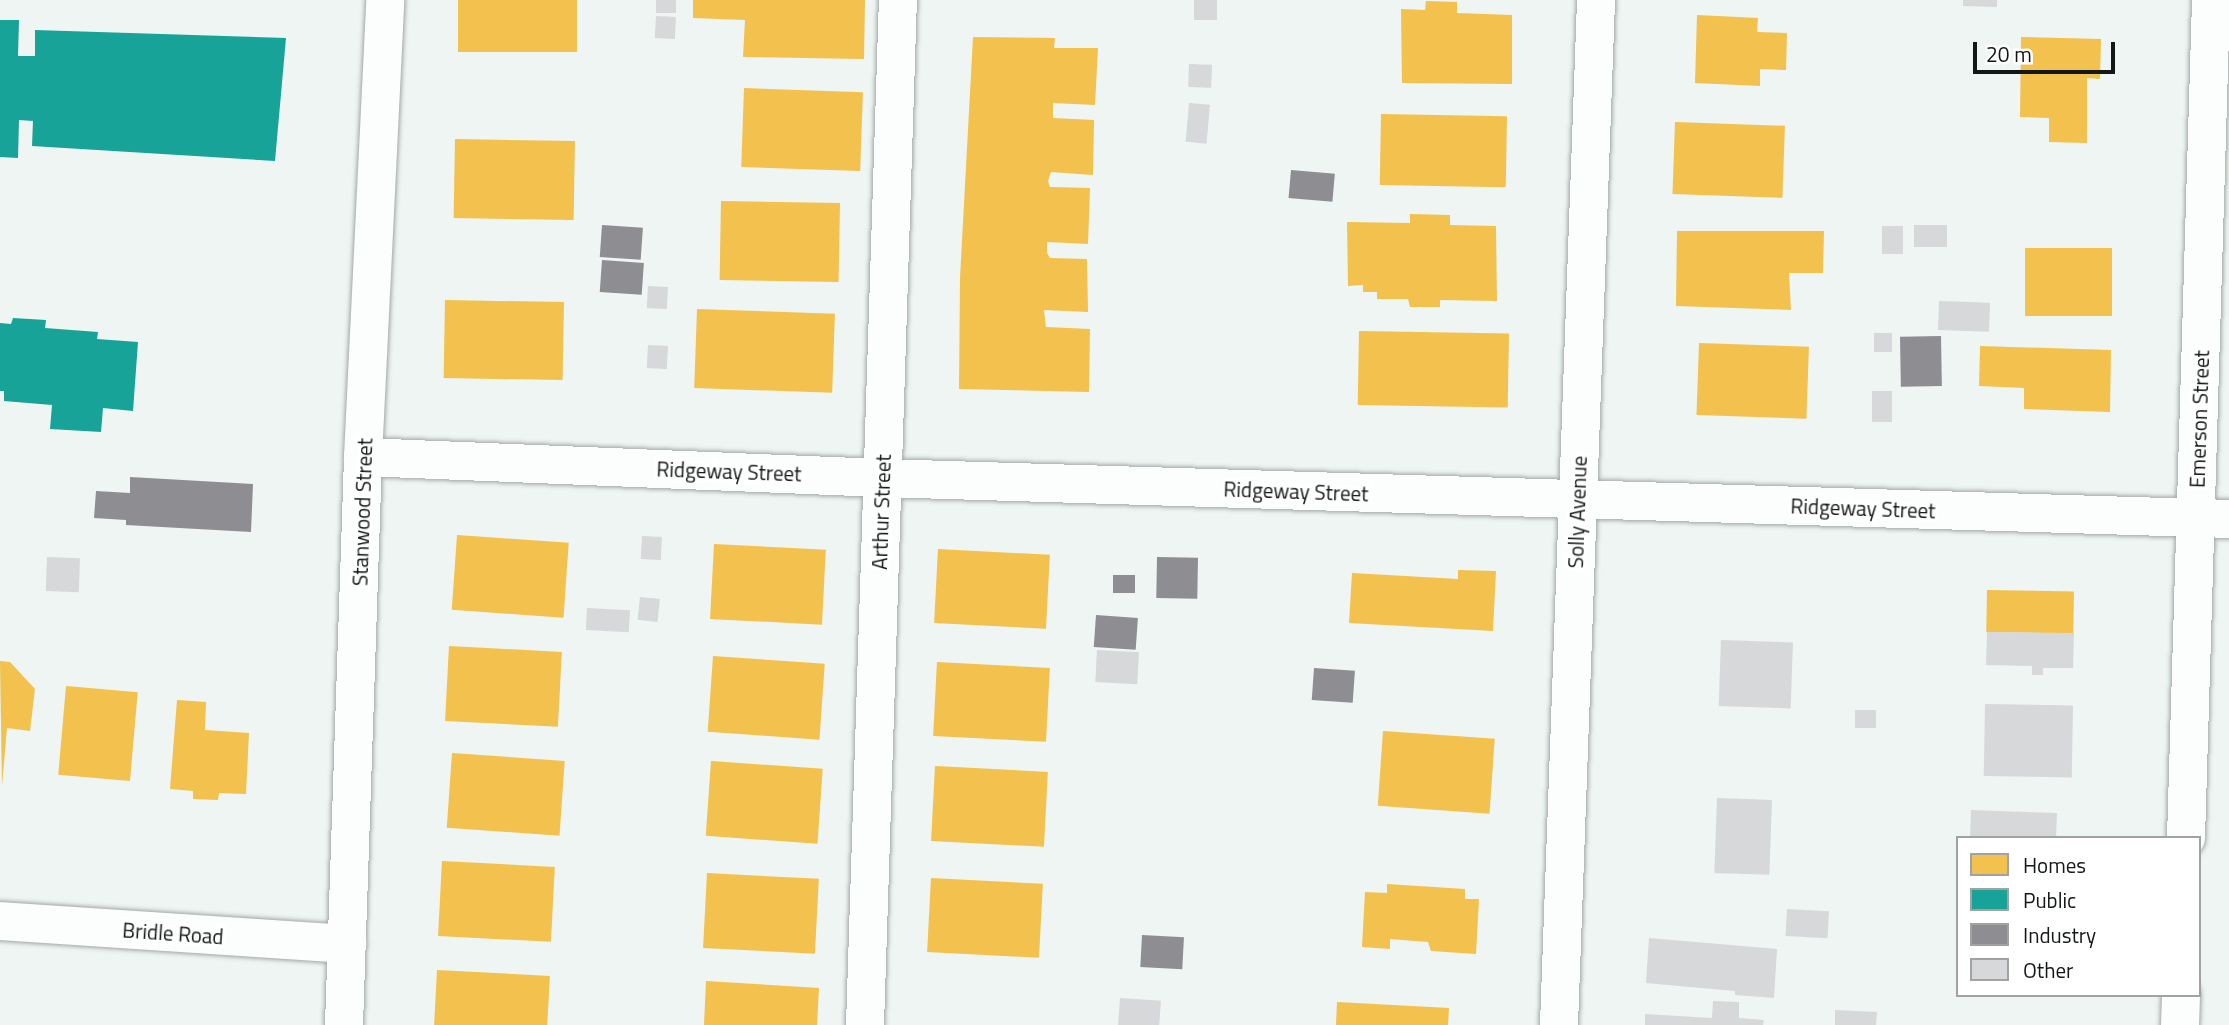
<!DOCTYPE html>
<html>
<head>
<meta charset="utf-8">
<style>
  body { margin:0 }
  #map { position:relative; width:2229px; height:1025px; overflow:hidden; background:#eef5f2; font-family:"Titillium Web",sans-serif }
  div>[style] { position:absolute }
  .homes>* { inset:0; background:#f2c14e; transform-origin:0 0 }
  .public>* { inset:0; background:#17a398 }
  .industry>* { inset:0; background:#8d8d92; transform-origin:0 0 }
  .building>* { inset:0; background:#d6d8d9; transform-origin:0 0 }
  .roads { filter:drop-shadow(0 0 2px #a3a9a6) drop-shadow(0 0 2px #a3a9a6) }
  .minor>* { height:38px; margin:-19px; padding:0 19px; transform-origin:19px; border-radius:19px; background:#fcfefd }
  span { translate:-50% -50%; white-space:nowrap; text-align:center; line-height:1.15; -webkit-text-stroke:7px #fff; paint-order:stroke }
  .street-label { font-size:21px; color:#131716 }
  .legend { position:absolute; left:1956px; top:836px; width:245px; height:161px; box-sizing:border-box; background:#fff; border:2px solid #a1a2a2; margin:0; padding:9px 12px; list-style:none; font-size:21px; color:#131716 }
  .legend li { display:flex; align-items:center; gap:14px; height:35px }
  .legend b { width:35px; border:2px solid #a1a2a2 }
  .scale { position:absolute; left:1973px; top:42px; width:142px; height:32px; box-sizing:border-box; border:4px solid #131716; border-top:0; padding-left:9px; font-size:21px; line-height:24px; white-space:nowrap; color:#131716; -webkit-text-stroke:5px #fff; paint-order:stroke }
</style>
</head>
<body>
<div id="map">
  <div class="homes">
    <div style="left:458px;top:0;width:119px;height:52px"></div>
    <div style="clip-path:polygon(693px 0,865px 0,864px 59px,743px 57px,745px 20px,693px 18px)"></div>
    <div style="clip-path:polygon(1426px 1px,1457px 2px,1457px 13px,1512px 15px,1512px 84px,1402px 83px,1401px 9px,1425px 10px)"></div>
    <div style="clip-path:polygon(1697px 15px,1758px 18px,1757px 32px,1787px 33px,1786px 70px,1760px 69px,1760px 86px,1695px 83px)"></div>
    <div style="clip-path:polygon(973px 37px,1055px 38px,1054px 48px,1098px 48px,1095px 105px,1053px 103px,1053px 118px,1094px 120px,1093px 175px,1051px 172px,1048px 181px,1050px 187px,1090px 188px,1088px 244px,1047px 242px,1047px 253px,1050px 258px,1087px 259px,1088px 312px,1044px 310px,1046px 327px,1090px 329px,1089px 392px,959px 389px,960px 278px)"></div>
    <div style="clip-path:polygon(2021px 37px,2101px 39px,2100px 79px,2087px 78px,2087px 143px,2049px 142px,2049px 118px,2020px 117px)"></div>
    <div style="left:744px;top:88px;width:119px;height:79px;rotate:2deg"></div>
    <div style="left:1381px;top:114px;width:126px;height:71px;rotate:1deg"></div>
    <div style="left:1675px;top:122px;width:110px;height:72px;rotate:2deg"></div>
    <div style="left:455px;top:139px;width:120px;height:79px;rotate:1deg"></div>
    <div style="left:721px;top:201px;width:119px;height:79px;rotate:1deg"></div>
    <div style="clip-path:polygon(1410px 214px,1450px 215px,1450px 225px,1496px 226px,1497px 301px,1440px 300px,1440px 307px,1410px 307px,1408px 299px,1377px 299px,1377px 292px,1363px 292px,1363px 285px,1348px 286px,1347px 222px,1410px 223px)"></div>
    <div style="clip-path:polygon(1677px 231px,1824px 231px,1823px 273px,1789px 273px,1791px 310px,1676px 306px)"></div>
    <div style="left:2025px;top:248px;width:87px;height:68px"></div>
    <div style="left:445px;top:300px;width:119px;height:78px;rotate:1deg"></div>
    <div style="left:697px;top:309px;width:138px;height:79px;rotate:2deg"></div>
    <div style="left:1359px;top:331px;width:150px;height:74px;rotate:1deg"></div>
    <div style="left:1699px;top:343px;width:110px;height:72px;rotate:2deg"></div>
    <div style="clip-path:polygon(1980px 346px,2111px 350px,2110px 412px,2024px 409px,2024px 388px,1979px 386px)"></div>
    <div style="left:457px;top:535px;width:112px;height:75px;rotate:4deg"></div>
    <div style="left:714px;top:544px;width:112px;height:75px;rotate:3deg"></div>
    <div style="left:938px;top:549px;width:112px;height:74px;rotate:3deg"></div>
    <div style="clip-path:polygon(1458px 570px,1496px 571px,1493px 631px,1349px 623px,1352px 573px,1458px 579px)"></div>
    <div style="left:1987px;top:590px;width:87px;height:42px;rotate:1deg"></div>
    <div style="left:449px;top:646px;width:113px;height:75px;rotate:3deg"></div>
    <div style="left:713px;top:656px;width:112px;height:76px;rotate:4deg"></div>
    <div style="clip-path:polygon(0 661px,10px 662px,35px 689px,30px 731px,7px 728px,2px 786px)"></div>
    <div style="left:937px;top:662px;width:113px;height:74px;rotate:3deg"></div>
    <div style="left:66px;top:686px;width:72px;height:89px;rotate:5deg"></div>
    <div style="clip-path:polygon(177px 700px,206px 702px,205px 730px,249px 733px,246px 794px,219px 793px,218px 800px,193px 799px,193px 791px,170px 789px)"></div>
    <div style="left:1383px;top:731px;width:112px;height:75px;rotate:4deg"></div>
    <div style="left:452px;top:753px;width:113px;height:75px;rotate:4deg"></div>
    <div style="left:711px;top:761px;width:112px;height:75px;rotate:4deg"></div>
    <div style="left:935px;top:766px;width:113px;height:75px;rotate:3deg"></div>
    <div style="left:442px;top:861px;width:113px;height:75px;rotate:3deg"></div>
    <div style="left:707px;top:873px;width:112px;height:75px;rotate:3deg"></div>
    <div style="left:931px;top:878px;width:112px;height:74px;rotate:3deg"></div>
    <div style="clip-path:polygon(1387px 884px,1465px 889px,1465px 899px,1479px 899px,1476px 954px,1431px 951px,1428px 942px,1390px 939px,1390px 949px,1362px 947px,1365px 892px,1387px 893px)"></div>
    <div style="left:437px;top:970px;width:113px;height:55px;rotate:3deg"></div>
    <div style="clip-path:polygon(706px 981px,819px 988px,817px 1025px,704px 1025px)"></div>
    <div style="clip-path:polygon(1337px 1002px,1449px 1008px,1448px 1025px,1336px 1025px)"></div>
  </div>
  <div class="public">
    <div style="clip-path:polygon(0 20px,19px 20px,18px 56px,35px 56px,35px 30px,286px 38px,275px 161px,32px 146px,33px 121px,19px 120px,18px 158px,0 157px)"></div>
    <div style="clip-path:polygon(13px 318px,46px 320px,45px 328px,98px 332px,97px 339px,138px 342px,133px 411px,103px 408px,101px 432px,50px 429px,52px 405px,4px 401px,4px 391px,0 391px,0 323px,11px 324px)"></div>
  </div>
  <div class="industry">
    <div style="left:1291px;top:170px;width:44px;height:28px;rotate:5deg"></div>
    <div style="left:602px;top:225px;width:41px;height:32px;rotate:4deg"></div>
    <div style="left:602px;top:260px;width:42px;height:32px;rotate:4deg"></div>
    <div style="left:1941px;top:336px;width:50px;height:41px;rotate:89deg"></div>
    <div style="clip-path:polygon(130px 477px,253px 484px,251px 532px,126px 525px,126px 520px,94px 518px,96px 491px,130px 493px)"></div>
    <div style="left:1157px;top:557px;width:41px;height:41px;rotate:1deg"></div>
    <div style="left:1113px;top:575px;width:22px;height:18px"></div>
    <div style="left:1096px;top:615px;width:42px;height:32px;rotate:4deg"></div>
    <div style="left:1314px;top:668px;width:41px;height:32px;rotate:4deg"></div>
    <div style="left:1142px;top:935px;width:42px;height:32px;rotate:3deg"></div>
  </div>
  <div class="building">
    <div style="left:656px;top:0;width:20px;height:13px"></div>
    <div style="left:1194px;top:0;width:23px;height:20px"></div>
    <div style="clip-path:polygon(1963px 0,1997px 0,1997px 7px,1963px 6px)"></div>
    <div style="left:656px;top:16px;width:20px;height:22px;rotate:3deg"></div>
    <div style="left:1189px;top:64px;width:23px;height:23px;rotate:2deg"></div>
    <div style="left:1189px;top:103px;width:21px;height:39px;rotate:5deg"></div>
    <div style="left:1914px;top:225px;width:33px;height:22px"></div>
    <div style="left:1882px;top:226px;width:21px;height:28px"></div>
    <div style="left:648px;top:286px;width:20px;height:22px;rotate:3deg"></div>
    <div style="left:1939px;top:301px;width:51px;height:29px;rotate:2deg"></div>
    <div style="left:1874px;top:333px;width:18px;height:19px"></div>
    <div style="left:648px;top:345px;width:20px;height:23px;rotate:3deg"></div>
    <div style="left:1872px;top:391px;width:20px;height:31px"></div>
    <div style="left:642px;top:536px;width:20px;height:23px;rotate:3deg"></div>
    <div style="left:47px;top:557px;width:33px;height:34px;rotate:2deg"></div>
    <div style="left:640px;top:597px;width:20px;height:23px;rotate:6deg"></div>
    <div style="left:587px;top:608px;width:43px;height:22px;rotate:3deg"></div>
    <div style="clip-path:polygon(1987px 632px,2074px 633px,2073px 668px,2043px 668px,2043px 675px,2032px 675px,2032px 666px,1986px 665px)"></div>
    <div style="left:1721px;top:640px;width:72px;height:66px;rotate:2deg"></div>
    <div style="left:1097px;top:650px;width:42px;height:32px;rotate:3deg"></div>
    <div style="left:1985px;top:704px;width:88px;height:72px;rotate:1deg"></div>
    <div style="left:1855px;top:710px;width:21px;height:18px"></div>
    <div style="left:1717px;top:798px;width:55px;height:75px;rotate:2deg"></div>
    <div style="left:1971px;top:810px;width:86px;height:28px;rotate:2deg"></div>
    <div style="left:1787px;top:909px;width:42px;height:27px;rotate:3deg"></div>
    <div style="clip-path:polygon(1649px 938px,1777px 949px,1774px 998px,1735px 995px,1735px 991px,1646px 983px)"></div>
    <div style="left:1120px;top:998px;width:41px;height:27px;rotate:4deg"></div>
    <div style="clip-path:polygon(1713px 1001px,1739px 1002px,1739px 1018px,1764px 1020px,1763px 1025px,1645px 1025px,1645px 1014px,1712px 1018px)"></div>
    <div style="clip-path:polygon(1835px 1010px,1877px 1012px,1876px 1025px,1835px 1025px)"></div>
  </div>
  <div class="roads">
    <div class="minor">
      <div style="left:363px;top:457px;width:519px;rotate:2.32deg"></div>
      <div style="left:882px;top:478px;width:1348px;rotate:1.74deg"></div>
      <div style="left:2186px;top:838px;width:838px;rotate:-88.29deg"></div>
      <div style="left:0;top:921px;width:348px;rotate:3.8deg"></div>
      <div style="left:344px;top:1025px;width:568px;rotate:-88.08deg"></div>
      <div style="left:363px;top:457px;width:458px;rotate:-87.2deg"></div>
      <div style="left:865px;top:1025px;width:1026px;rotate:-88.16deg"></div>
      <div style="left:1559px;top:1025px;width:1026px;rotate:-87.93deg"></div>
      <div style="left:2180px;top:1025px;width:30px;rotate:-88deg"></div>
    </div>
  </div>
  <div class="street-label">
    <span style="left:2199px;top:419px;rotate:-88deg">Emerson Street</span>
    <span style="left:729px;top:471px;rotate:2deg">Ridgeway Street</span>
    <span style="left:1296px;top:491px;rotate:2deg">Ridgeway Street</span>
    <span style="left:1863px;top:508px;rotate:2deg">Ridgeway Street</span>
    <span style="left:362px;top:512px;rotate:-88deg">Stanwood Street</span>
    <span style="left:881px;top:512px;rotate:-88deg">Arthur Street</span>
    <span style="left:1577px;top:512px;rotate:-88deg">Solly Avenue</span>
    <span style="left:173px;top:933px;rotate:4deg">Bridle Road</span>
  </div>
  <ul class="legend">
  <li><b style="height:19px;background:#f2c14e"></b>Homes</li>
  <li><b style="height:19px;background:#17a398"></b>Public</li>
  <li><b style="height:19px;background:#8d8d92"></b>Industry</li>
  <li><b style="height:19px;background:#d6d8d9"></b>Other</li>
  </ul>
  <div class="scale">20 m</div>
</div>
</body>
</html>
